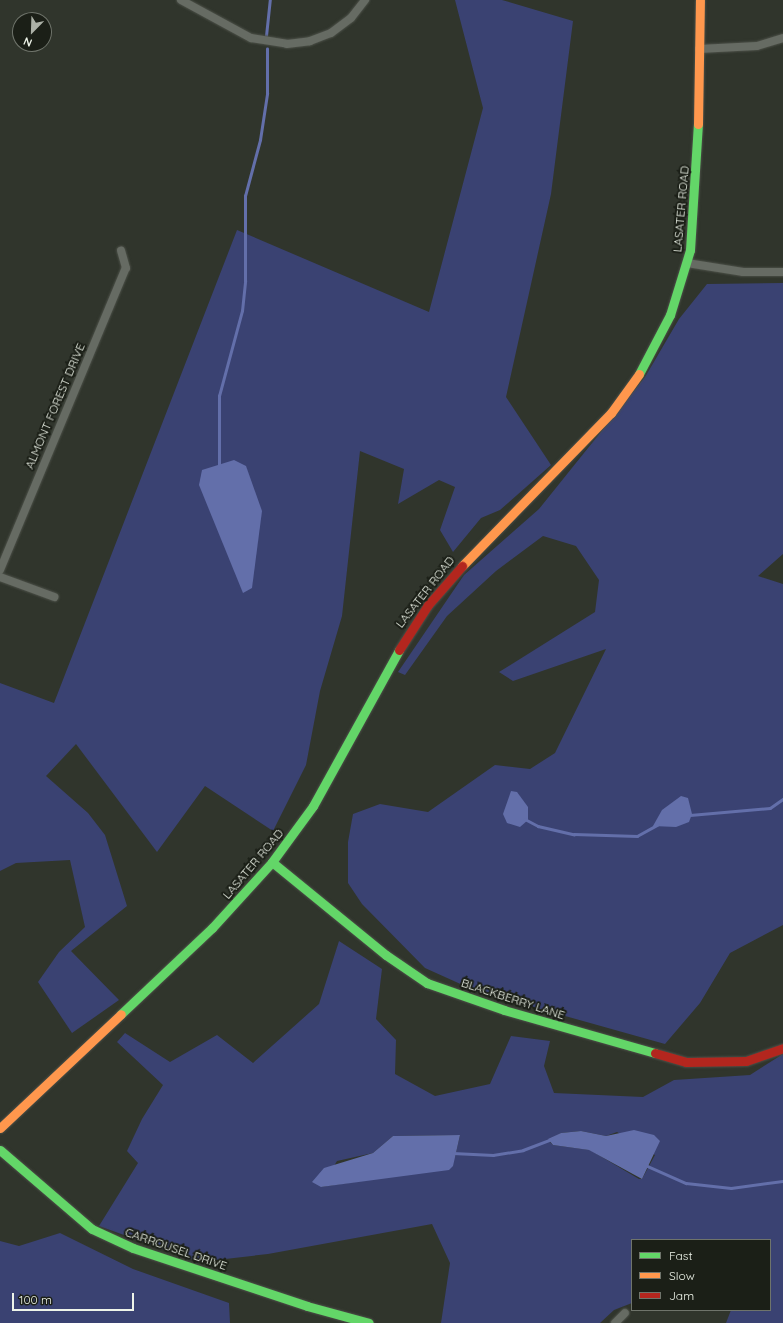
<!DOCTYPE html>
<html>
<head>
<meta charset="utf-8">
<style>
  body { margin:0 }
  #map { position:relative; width:783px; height:1323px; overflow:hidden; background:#30352c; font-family:Quicksand,sans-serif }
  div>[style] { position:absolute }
  .green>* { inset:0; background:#3a4272 }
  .water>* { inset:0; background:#636faa }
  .stream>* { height:2.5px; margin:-1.25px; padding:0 1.25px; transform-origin:1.25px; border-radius:1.25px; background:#636faa }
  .roads { filter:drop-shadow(0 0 1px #4c5048) drop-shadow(0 0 1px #4c5048) }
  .street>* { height:8px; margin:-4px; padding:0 4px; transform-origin:4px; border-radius:4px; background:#666b63 }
  .fast>* { height:9px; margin:-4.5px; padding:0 4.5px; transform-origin:4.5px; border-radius:4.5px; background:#63d668 }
  .slow>* { height:9px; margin:-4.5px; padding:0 4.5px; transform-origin:4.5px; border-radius:4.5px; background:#ff974d }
  .jam>* { height:9px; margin:-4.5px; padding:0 4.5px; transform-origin:4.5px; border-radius:4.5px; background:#b3261e }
  span { translate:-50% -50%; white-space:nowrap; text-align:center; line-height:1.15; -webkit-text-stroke:4px #1b1f17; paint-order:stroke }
  .street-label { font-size:12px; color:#eef4e9 }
  .legend { position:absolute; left:631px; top:1239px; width:140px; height:72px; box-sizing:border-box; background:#1b1f17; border:1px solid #6f746b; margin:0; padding:5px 7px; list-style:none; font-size:12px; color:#eef4e9 }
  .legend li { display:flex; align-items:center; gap:8px; height:20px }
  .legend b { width:20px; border:1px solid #6f746b }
  .north { position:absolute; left:12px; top:12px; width:40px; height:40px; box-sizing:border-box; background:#1b1f17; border:1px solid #6f746b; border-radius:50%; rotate:203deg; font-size:11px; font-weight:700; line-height:16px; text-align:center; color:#eef4e9 }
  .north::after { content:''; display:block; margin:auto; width:14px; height:18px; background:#acb1a7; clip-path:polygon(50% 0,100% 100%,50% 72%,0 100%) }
  .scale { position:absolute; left:12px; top:1293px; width:122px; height:18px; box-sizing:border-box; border:2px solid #eef4e9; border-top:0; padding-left:5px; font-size:12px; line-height:14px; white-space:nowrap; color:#eef4e9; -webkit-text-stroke:3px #1b1f17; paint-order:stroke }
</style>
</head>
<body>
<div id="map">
  <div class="green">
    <div style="clip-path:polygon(455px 0,502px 0,573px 21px,551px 194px,506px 397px,551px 465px,500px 510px,481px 518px,453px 552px,440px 530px,455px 487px,439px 480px,398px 504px,404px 469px,360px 451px,342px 616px,320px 691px,306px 765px,273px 831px,205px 786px,157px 852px,76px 744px,46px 776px,88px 813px,105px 835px,127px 906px,71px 951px,119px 1000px,72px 1033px,38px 982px,59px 952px,85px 927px,70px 860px,16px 863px,0 871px,0 683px,54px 703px,237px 230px,429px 312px,483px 108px)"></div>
    <div style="clip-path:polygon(783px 283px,783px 554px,758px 576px,783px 584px,783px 925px,730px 953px,700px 1003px,665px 1044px,476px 991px,425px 968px,362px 904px,348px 883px,348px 842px,353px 814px,380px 804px,428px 812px,495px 765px,530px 769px,555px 753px,606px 649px,513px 681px,499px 672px,595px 612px,599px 580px,576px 546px,543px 536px,496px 571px,447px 616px,405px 675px,398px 672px,464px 575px,539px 509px,645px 377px,679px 319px,707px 284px)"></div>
    <div style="clip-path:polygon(evenodd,339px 941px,382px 969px,376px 1019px,396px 1040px,395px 1074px,435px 1096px,490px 1084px,511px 1036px,550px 1041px,544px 1066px,554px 1093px,643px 1097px,674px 1080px,750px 1075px,783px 1054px,783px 1323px,726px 1323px,731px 1310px,770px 1310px,770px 1240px,632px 1240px,632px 1303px,614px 1310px,600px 1323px,441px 1323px,450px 1263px,432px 1224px,268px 1254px,199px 1262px,99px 1226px,138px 1163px,127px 1151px,142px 1119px,163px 1085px,117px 1042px,125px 1033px,170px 1062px,217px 1035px,253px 1063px,319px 1004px,339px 941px,581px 1131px,606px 1136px,617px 1132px,655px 1155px,642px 1179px,639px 1179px,590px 1150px,553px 1145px,548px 1140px,561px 1133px,581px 1131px,339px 941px,460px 1135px,455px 1157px,421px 1172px,321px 1187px,337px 1161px,373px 1153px,393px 1136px,460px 1135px)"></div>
    <div style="clip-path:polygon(60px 1233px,133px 1269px,229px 1303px,230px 1323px,0 1323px,0 1241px,19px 1246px)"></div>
  </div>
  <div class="water">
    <div style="clip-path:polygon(234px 460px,246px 466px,262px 511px,252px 588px,243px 593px,199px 485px,202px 470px)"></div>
    <div style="clip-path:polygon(511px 791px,517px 792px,528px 807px,528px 820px,520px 827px,507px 823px,503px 814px)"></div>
    <div style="clip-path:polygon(681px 796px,688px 798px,692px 814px,689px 822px,676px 827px,653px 826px,662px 810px)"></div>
    <div style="clip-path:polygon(634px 1130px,654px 1135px,660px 1141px,642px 1179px,589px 1150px,553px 1145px,548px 1139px,561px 1133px,581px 1131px,606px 1136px)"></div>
    <div style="clip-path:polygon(460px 1135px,453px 1166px,449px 1170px,321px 1187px,312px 1182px,324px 1168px,373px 1153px,393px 1136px)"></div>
  </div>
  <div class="stream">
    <div style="left:266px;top:36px;width:36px;rotate:-84deg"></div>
    <div style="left:219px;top:466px;width:70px;rotate:-90deg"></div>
    <div style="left:219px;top:396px;width:88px;rotate:-74.9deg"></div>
    <div style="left:242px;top:311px;width:30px;rotate:-84deg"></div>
    <div style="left:245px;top:281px;width:85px;rotate:-90deg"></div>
    <div style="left:245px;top:196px;width:58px;rotate:-75deg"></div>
    <div style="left:260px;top:140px;width:47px;rotate:-81.3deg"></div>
    <div style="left:267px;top:94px;width:45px;rotate:-90deg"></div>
    <div style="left:690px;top:815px;width:80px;rotate:-5deg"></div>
    <div style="left:770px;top:808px;width:16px;rotate:-35deg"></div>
    <div style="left:525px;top:819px;width:15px;rotate:28deg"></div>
    <div style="left:538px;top:826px;width:37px;rotate:13deg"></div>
    <div style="left:574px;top:834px;width:63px;rotate:1.8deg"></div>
    <div style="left:637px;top:836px;width:23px;rotate:-29deg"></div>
    <div style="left:453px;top:1153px;width:40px;rotate:2.9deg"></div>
    <div style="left:493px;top:1155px;width:30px;rotate:-9deg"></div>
    <div style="left:523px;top:1150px;width:30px;rotate:-21deg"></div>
    <div style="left:645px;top:1165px;width:45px;rotate:23.7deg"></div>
    <div style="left:686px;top:1183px;width:45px;rotate:6.3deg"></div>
    <div style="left:731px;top:1188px;width:52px;rotate:-7.7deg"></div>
  </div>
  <div class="roads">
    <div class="street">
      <div style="left:181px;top:0;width:80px;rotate:28.5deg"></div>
      <div style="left:251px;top:38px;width:36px;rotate:9deg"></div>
      <div style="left:287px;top:44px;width:23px;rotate:-7deg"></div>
      <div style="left:310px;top:41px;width:22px;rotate:-21deg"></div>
      <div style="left:331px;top:33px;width:25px;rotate:-37deg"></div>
      <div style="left:351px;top:18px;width:23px;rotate:-52deg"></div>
      <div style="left:699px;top:49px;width:58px;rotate:-3deg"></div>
      <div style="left:757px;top:46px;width:27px;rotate:-17deg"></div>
      <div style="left:687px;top:263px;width:57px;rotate:9.1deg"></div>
      <div style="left:743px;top:272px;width:40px"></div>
      <div style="left:0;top:570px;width:327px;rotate:-67.4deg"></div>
      <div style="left:126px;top:268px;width:18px;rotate:-106deg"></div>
      <div style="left:0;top:577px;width:58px;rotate:20.3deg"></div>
      <div style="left:615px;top:1323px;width:14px;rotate:-45deg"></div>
    </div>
    <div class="fast">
      <div style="left:639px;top:374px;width:67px;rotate:-62.3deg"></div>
      <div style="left:670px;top:315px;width:68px;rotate:-72.9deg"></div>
      <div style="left:690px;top:250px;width:126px;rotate:-86.4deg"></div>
      <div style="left:272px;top:862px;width:147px;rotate:39.2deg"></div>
      <div style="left:386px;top:955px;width:50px;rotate:34.3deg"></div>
      <div style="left:427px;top:983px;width:82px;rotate:19.3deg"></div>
      <div style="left:504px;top:1010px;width:157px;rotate:15.9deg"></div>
      <div style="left:121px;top:1014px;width:125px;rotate:-43.4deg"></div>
      <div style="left:212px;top:928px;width:89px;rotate:-47.7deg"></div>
      <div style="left:272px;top:862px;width:69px;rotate:-53.8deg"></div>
      <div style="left:313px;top:806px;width:178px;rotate:-61.1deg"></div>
      <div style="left:0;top:1150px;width:121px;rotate:40.7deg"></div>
      <div style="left:92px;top:1229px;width:45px;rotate:24.9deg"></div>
      <div style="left:133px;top:1248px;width:183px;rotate:18.4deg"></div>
      <div style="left:307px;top:1306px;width:64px;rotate:15.3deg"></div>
    </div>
    <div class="slow">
      <div style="left:698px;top:124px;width:124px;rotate:-89.1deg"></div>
      <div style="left:462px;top:566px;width:214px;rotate:-45.8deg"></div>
      <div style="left:611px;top:413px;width:48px;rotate:-54.3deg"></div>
      <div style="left:0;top:1128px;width:166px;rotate:-43.3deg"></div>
    </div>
    <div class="jam">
      <div style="left:399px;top:650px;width:54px;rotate:-57.2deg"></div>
      <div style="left:428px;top:605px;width:52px;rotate:-48.9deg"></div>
      <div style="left:655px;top:1053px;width:32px;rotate:16deg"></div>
      <div style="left:686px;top:1062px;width:60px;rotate:-1deg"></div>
      <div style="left:746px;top:1061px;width:39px;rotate:-19deg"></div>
    </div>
  </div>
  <div class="street-label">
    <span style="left:681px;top:209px;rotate:-85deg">LASATER ROAD</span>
    <span style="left:55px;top:406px;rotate:-67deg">ALMONT FOREST DRIVE</span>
    <span style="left:425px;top:592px;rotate:-52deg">LASATER ROAD</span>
    <span style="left:253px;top:864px;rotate:-50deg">LASATER ROAD</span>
    <span style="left:513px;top:999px;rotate:18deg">BLACKBERRY LANE</span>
    <span style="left:176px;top:1249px;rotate:19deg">CARROUSEL DRIVE</span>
  </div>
  <ul class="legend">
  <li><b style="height:5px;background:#63d668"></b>Fast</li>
  <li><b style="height:5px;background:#ff974d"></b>Slow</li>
  <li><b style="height:5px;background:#b3261e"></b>Jam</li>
  </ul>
  <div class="north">N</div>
  <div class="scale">100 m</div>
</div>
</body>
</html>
